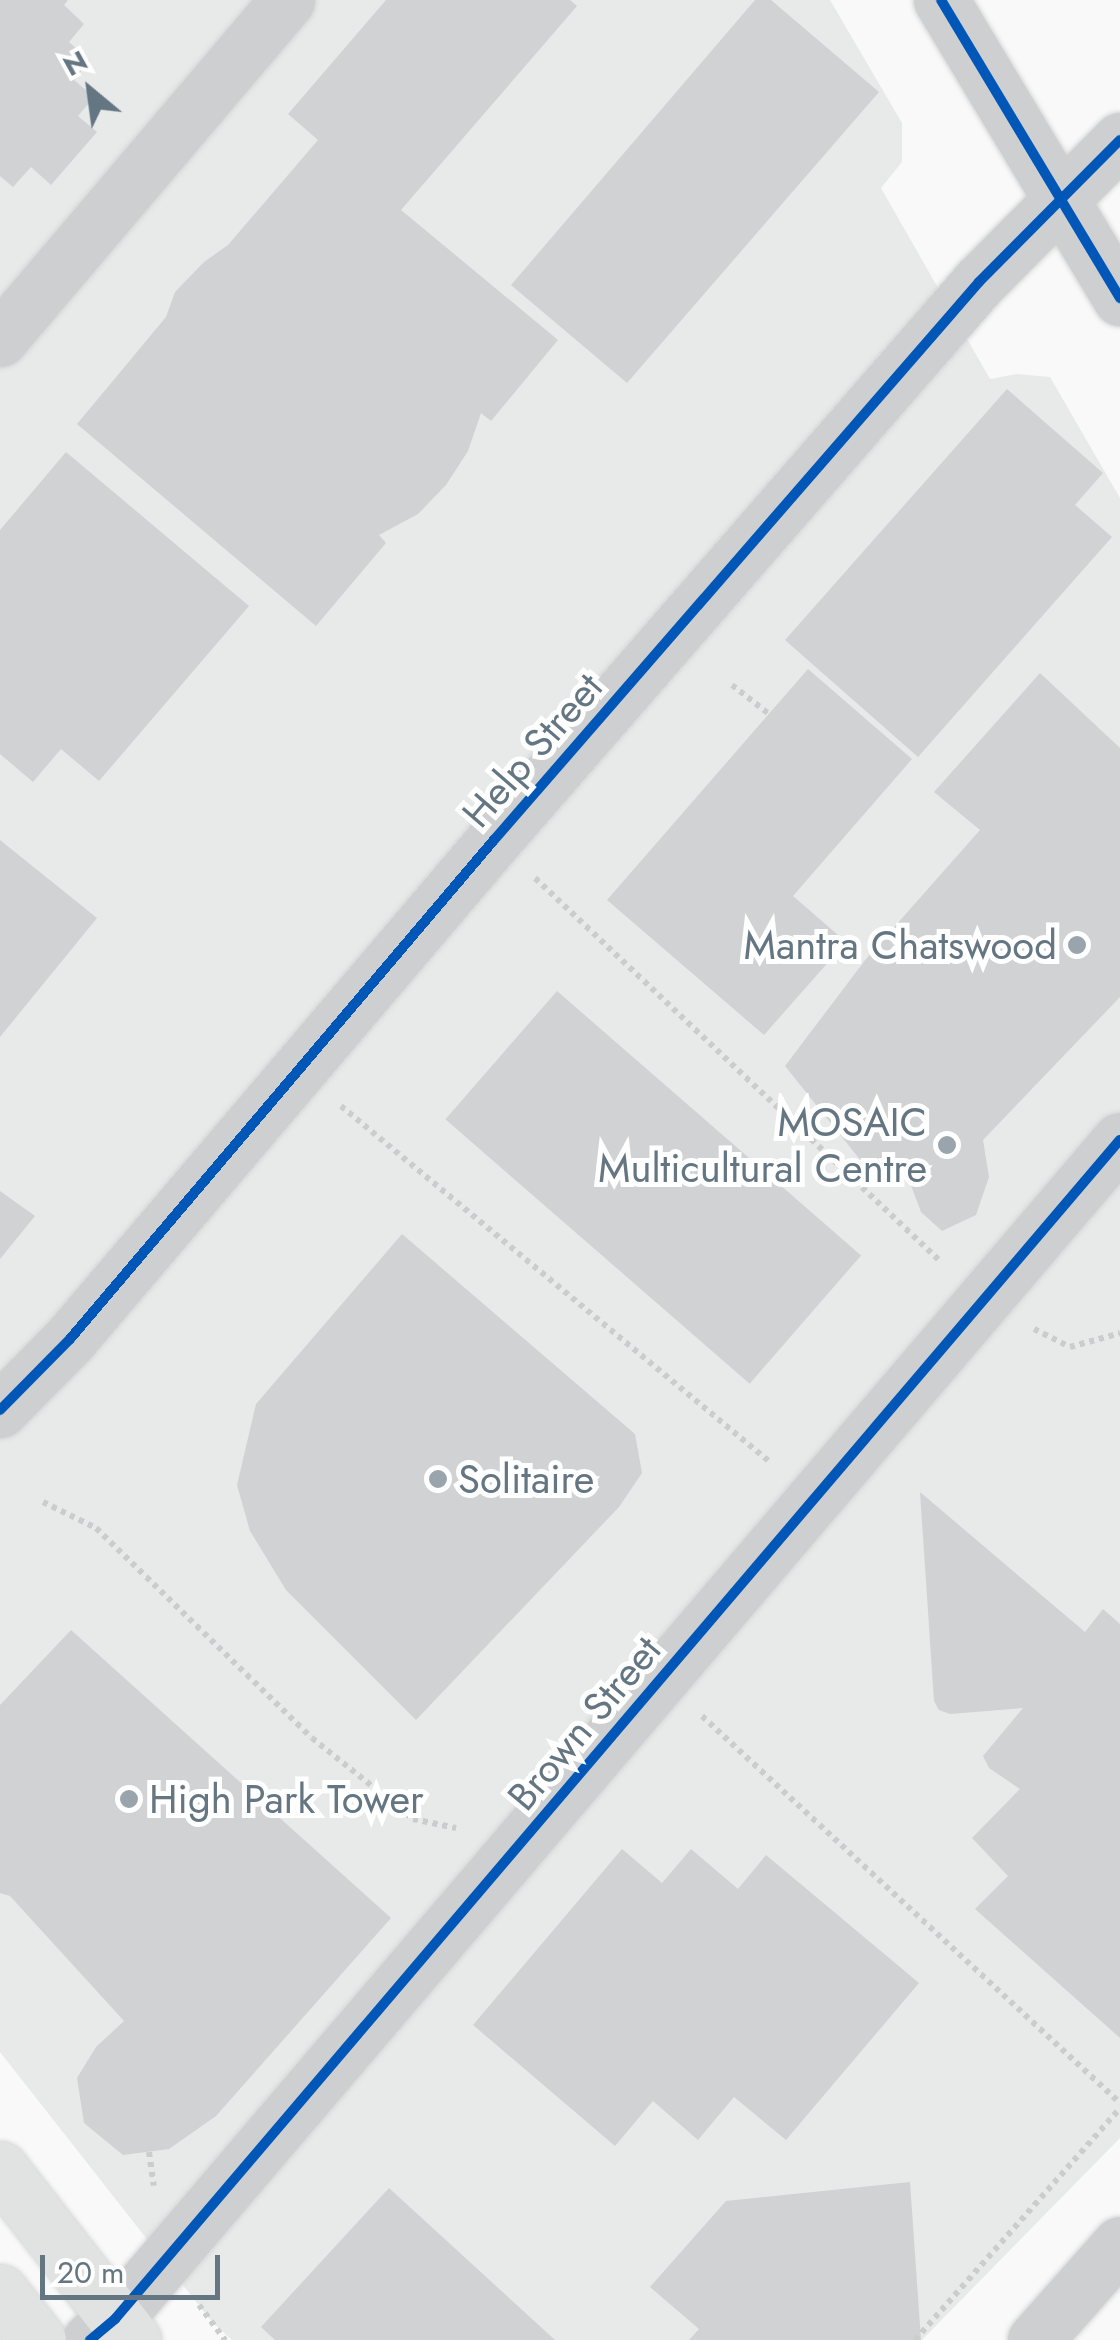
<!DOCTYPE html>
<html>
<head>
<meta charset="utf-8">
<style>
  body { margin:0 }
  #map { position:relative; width:1120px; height:2340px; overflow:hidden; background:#f9f9f9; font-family:Jost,sans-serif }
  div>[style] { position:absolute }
  .built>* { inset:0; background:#e8e9e9 }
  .building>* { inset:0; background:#d0d2d3; transform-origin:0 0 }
  .path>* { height:6px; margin-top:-3px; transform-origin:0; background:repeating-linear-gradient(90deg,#cbcccd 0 5px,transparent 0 10px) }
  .roads { filter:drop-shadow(0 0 2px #d5d6d6) drop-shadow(0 0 2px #d5d6d6) }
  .street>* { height:55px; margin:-27.5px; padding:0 27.5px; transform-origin:27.5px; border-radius:27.5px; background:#cecfd0 }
  .highway>* { height:55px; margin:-27.5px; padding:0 27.5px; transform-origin:27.5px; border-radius:27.5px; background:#e1e2e2 }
  .cycleway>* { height:10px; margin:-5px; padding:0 5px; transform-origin:5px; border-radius:5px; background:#0057b8 }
  .dots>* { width:28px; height:28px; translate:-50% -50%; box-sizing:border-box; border:5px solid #fff; border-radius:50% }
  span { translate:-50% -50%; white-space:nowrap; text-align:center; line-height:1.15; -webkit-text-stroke:10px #fff; paint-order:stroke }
  .street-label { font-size:40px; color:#657683 }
  .poi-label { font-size:40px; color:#657683 }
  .right { translate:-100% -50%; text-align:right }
  .left { translate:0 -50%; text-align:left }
  .north { position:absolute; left:40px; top:40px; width:100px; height:100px; -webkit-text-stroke:8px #fff; paint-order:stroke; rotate:331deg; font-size:28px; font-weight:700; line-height:40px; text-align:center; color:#657683 }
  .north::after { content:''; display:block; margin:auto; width:35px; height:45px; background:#657683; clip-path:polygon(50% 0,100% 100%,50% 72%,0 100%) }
  .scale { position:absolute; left:40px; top:2255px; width:180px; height:45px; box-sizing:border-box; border:5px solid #657683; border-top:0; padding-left:12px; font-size:30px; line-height:35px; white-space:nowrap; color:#657683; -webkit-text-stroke:8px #fff; paint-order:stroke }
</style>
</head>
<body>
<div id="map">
  <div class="built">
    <div style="clip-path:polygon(0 0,830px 0,902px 123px,902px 162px,881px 188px,990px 379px,1017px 374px,1050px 377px,1120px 498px,1120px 2138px,922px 2340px,232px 2340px,212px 2322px,0 2052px)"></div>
  </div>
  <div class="building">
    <div style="clip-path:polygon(0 0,68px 0,64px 5px,84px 24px,69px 42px,90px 61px,74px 80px,94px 97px,78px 116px,97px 132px,51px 185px,31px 167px,13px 187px,0 176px)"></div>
    <div style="clip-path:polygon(386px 0,570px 0,577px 6px,401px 210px,558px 340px,491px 421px,481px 413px,468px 451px,446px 485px,418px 514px,379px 535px,386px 543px,316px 626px,77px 424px,166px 317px,175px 292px,204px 262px,228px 245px,318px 140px,288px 114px)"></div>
    <div style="clip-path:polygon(755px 0,771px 0,879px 92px,627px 383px,511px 285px)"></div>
    <div style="clip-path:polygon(1007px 389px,1103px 473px,1075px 505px,1112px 537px,918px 757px,785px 640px)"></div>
    <div style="clip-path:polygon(66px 452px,249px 606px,99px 781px,61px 749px,33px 782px,0 754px,0 530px)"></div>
    <div style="clip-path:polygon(808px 669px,912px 759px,793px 896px,846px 942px,764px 1035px,607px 900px)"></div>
    <div style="clip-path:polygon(1040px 673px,1120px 748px,1120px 997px,983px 1140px,989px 1177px,976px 1215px,942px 1231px,921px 1212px,909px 1180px,891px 1186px,866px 1167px,785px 1066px,866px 959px,980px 830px,934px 792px)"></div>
    <div style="clip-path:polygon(0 840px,97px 918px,0 1037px)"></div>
    <div style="left:557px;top:991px;width:403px;height:170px;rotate:41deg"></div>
    <div style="clip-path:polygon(0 1191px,35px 1216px,0 1259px)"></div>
    <div style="clip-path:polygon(402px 1234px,635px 1434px,642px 1473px,619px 1507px,416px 1720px,286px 1590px,250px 1531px,237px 1485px,256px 1404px)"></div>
    <div style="clip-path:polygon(920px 1492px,1085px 1632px,1103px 1609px,1120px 1624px,1120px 2038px,975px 1909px,1008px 1876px,972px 1838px,1020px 1789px,989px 1768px,983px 1756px,1023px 1708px,950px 1714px,939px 1710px,934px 1701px)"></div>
    <div style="clip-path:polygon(71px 1630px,391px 1918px,216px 2116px,169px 2149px,123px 2155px,84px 2123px,77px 2078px,96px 2047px,124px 2021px,10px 1896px,0 1893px,0 1705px)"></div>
    <div style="clip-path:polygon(622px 1849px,662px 1883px,691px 1849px,738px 1889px,766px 1855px,919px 1983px,786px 2140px,734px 2097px,698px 2140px,653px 2101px,615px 2146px,473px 2025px)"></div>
    <div style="clip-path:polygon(910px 2182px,921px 2340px,689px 2340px,699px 2329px,650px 2287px,726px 2201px)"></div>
    <div style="clip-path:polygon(389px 2188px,555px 2340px,275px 2340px,261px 2327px)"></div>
  </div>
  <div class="path">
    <div style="left:732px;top:685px;width:47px;rotate:38.1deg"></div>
    <div style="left:535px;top:878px;width:557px;rotate:43.4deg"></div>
    <div style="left:341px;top:1106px;width:557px;rotate:39.69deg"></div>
    <div style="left:1034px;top:1329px;width:40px;rotate:26.6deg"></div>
    <div style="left:1070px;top:1347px;width:52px;rotate:-15.6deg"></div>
    <div style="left:43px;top:1502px;width:59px;rotate:26.1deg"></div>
    <div style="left:96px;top:1528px;width:301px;rotate:44.2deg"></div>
    <div style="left:312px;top:1738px;width:129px;rotate:38.7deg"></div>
    <div style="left:413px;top:1819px;width:44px;rotate:11.8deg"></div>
    <div style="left:702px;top:1716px;width:570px;rotate:42.79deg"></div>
    <div style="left:149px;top:2152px;width:34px;rotate:82deg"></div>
    <div style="left:199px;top:2305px;width:44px;rotate:53.4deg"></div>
    <div style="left:915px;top:2340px;width:310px;rotate:-48.5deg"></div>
  </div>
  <div class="roads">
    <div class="street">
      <div style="left:941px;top:0;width:348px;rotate:59deg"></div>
      <div style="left:0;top:339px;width:444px;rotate:-49.7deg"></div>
      <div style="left:0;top:1410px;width:100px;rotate:-45.4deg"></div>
      <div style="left:70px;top:1339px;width:655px;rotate:-49.65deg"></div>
      <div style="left:494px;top:840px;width:739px;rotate:-49deg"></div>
      <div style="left:979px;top:282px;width:200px;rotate:-45.2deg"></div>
      <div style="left:90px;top:2340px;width:33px;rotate:-40deg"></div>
      <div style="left:115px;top:2319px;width:1549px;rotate:-49.56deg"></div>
      <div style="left:1035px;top:2340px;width:128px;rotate:-48.5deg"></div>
    </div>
    <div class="highway">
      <div style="left:0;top:2169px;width:217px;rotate:52.1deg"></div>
      <div style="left:0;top:2292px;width:61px;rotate:51.6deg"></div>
    </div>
  </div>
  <div class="cycleway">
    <div style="left:941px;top:0;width:348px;rotate:59deg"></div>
    <div style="left:0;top:1410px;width:100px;rotate:-45.4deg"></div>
    <div style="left:70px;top:1339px;width:655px;rotate:-49.65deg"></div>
    <div style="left:494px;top:840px;width:739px;rotate:-49deg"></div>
    <div style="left:979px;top:282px;width:200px;rotate:-45.2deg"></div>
    <div style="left:90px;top:2340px;width:33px;rotate:-40deg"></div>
    <div style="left:115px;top:2319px;width:1549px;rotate:-49.56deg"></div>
  </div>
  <div class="dots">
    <div style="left:1077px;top:945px;background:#99a4ac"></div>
    <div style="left:947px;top:1145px;background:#99a4ac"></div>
    <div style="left:438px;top:1479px;background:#99a4ac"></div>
    <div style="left:129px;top:1799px;background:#99a4ac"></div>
  </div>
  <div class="street-label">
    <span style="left:532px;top:750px;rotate:-49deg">Help Street</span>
    <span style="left:584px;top:1723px;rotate:-50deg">Brown Street</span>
  </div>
  <div class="poi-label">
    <span class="right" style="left:1057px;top:945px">Mantra Chatswood</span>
    <span class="right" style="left:927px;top:1145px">MOSAIC<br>Multicultural Centre</span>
    <span class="left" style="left:458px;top:1479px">Solitaire</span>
    <span class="left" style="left:149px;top:1799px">High Park Tower</span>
  </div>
  <div class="north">N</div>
  <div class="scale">20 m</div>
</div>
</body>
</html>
